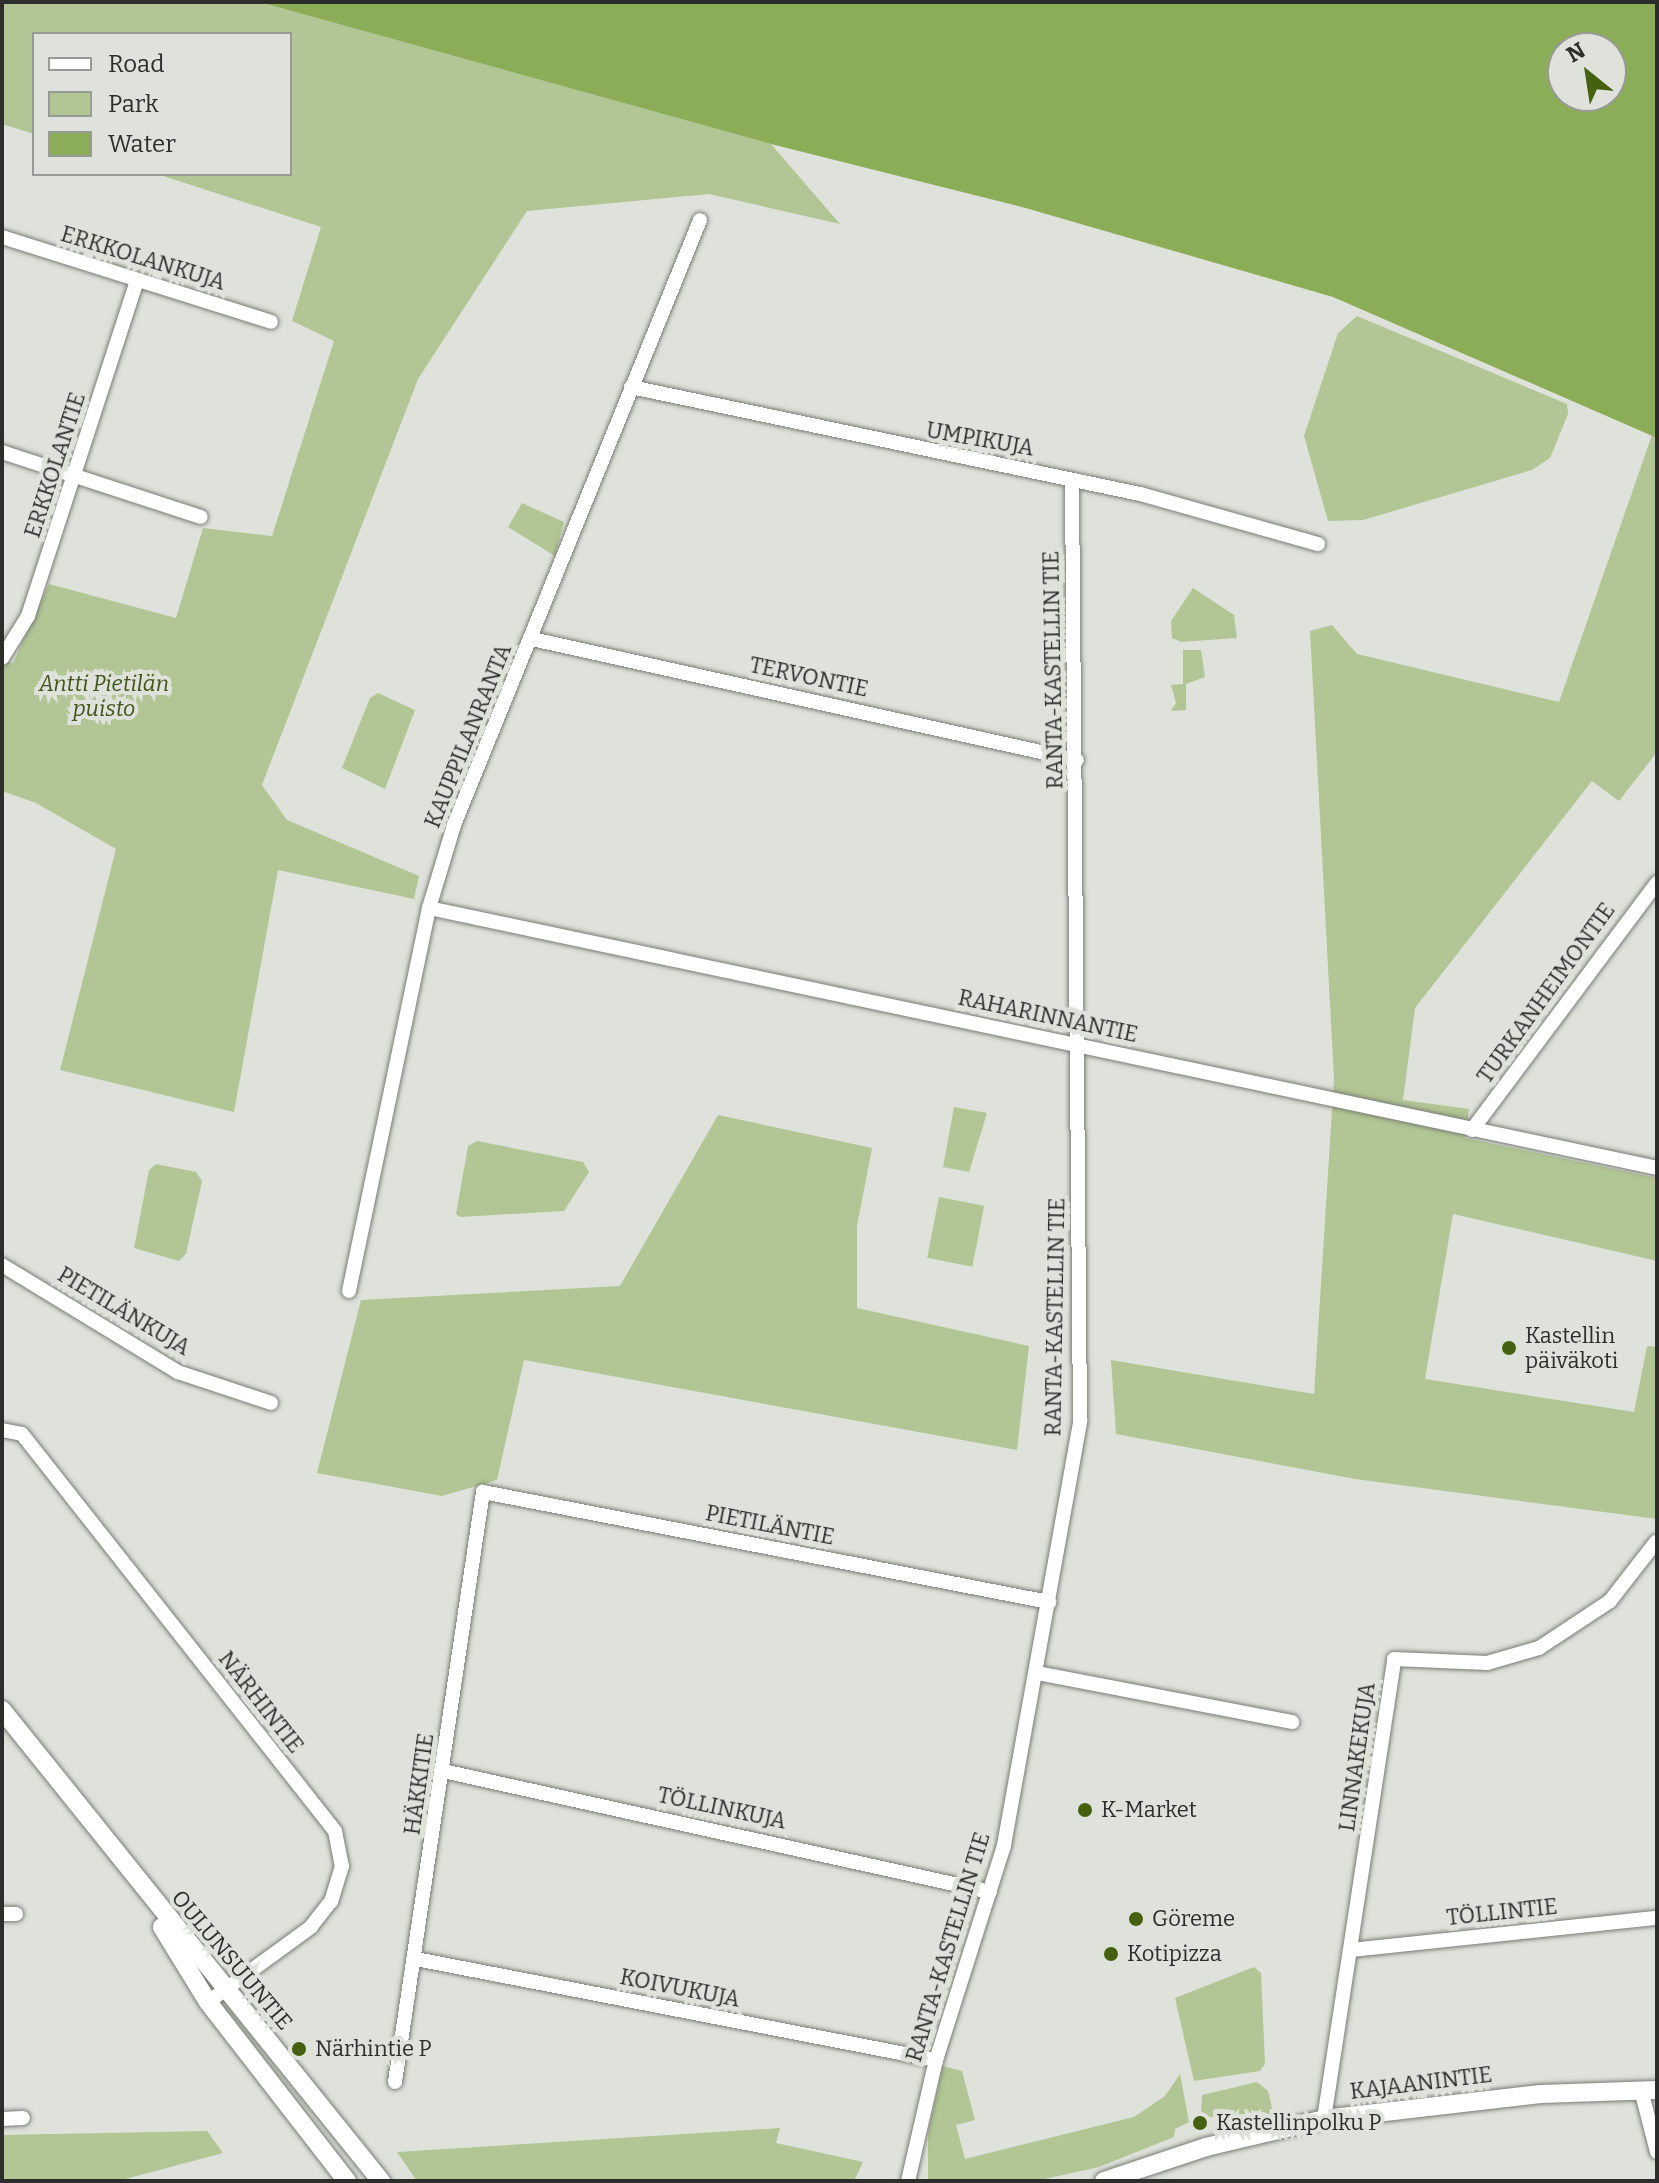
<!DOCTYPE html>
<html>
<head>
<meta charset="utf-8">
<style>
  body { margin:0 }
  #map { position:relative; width:1659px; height:2183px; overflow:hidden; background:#dfe2db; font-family:Bitter,serif }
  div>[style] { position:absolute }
  .green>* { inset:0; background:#b1c694; transform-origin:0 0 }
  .water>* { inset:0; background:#8cad57 }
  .roads { filter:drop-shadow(0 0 2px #797c75) drop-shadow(0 0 2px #797c75) }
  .minor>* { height:14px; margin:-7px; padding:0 7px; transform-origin:7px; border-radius:7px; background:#fff }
  .secondary>* { height:18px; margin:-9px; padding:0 9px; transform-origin:9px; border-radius:9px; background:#fff }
  .dots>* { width:22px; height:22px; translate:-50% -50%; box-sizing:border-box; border:4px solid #dfe2db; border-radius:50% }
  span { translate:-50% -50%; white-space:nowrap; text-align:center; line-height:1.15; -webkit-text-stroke:8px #dfe2db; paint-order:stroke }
  .street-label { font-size:22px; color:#2d2e2b }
  .park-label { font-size:22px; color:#405519; font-style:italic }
  .poi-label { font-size:22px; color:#2d2e2b }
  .left { translate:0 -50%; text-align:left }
  .frame { position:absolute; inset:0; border:4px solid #2d2e2b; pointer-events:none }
  .legend { position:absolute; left:32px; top:32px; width:260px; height:144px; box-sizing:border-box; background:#dfe2db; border:2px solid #989a95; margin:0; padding:10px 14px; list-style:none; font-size:24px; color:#2d2e2b }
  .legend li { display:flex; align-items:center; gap:16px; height:40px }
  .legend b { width:40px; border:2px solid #989a95 }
  .north { position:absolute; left:1547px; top:32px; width:80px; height:80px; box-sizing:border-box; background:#dfe2db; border:2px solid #989a95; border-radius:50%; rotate:330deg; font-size:22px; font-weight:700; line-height:32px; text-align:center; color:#2d2e2b }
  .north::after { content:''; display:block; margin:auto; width:28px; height:36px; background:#45600f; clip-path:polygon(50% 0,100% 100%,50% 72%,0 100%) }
</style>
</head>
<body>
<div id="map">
  <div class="green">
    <div style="clip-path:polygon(2px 2px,259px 2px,771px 144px,840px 224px,709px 194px,527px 211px,418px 379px,262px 785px,287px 820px,419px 876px,414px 899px,278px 870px,234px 1112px,60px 1070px,116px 849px,36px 803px,2px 791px,2px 661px,13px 663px,49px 584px,176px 618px,203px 528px,272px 536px,334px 341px,292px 321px,321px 227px,157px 174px,290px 174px,290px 34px,34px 34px,34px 134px,2px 124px)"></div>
    <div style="clip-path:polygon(1357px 316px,1567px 404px,1568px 414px,1550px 458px,1532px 470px,1363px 520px,1328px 521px,1304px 436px,1338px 333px)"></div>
    <div style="clip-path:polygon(1652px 435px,1657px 438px,1657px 752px,1619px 801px,1592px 781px,1415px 1008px,1403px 1100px,1469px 1109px,1465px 1138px,1657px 1178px,1657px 1261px,1453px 1214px,1425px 1379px,1634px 1412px,1647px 1346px,1657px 1347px,1657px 1519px,1355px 1479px,1116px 1434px,1111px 1360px,1314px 1394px,1334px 1079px,1310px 631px,1332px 625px,1357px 654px,1559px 702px)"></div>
    <div style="clip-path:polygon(522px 503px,564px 522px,555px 556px,508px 527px)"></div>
    <div style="clip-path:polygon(1193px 588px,1234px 615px,1237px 638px,1181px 642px,1172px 638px,1171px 621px)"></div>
    <div style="clip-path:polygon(1183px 650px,1201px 650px,1205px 677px,1186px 684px,1186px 710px,1171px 711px,1176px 703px,1171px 685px,1183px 684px)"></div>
    <div style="clip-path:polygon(378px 693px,415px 710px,385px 789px,342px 768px,370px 698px)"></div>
    <div style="clip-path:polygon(954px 1107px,987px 1113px,969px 1172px,943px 1167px)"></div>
    <div style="clip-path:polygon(718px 1115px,872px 1148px,857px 1226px,857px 1308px,1029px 1346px,1017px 1450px,524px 1360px,497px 1480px,442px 1496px,317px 1473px,361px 1300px,620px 1286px)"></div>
    <div style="clip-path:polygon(477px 1141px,583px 1162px,589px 1172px,564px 1211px,460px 1217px,456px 1214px,468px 1146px)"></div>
    <div style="clip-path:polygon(156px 1164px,196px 1172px,202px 1181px,186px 1254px,179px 1261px,134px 1248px,149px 1170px)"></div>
    <div style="left:939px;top:1197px;width:46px;height:62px;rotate:11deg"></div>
    <div style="clip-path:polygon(1254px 1967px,1261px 1973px,1265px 2064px,1260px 2071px,1194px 2081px,1175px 1998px)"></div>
    <div style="clip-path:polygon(943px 2066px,962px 2071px,975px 2120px,956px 2125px,965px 2159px,1134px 2117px,1165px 2096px,1180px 2074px,1189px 2122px,1175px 2129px,1174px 2137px,1099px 2167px,1036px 2181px,928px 2181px,928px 2133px)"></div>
    <div style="clip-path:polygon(1257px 2082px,1268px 2091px,1274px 2117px,1263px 2112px,1201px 2118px,1202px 2095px)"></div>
    <div style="clip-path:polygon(780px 2128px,776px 2143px,863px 2162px,854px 2181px,417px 2181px,397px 2152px)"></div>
    <div style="clip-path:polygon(207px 2131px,223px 2153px,118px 2181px,2px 2181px,2px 2135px)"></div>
  </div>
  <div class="water">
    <div style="clip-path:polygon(evenodd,259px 2px,1657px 2px,1657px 438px,1333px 297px,1022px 207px,771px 144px,259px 2px,1563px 48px,1611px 48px,1611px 96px,1563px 96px,1563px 48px)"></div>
  </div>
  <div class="roads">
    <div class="minor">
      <div style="left:2px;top:237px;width:282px;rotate:17.5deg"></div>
      <div style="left:631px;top:387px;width:520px;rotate:11.87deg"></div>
      <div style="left:1140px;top:494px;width:185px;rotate:15.7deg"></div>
      <div style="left:2px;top:452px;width:209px;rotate:18.1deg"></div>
      <div style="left:532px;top:639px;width:558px;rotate:12.52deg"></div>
      <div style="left:2px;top:658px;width:49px;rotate:-58.2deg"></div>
      <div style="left:28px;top:616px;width:353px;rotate:-72deg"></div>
      <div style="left:429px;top:908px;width:1255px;rotate:11.95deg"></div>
      <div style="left:1472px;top:1130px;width:309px;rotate:-53.2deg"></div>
      <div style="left:2px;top:1265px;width:206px;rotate:31.3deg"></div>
      <div style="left:178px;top:1372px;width:98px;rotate:18.4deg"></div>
      <div style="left:349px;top:1291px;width:391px;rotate:-78.2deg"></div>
      <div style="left:429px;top:908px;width:87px;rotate:-73.2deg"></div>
      <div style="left:454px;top:825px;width:653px;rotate:-67.87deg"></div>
      <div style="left:2px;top:1430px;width:20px;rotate:11deg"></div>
      <div style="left:22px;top:1434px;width:506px;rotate:51.75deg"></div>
      <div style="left:335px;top:1831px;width:36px;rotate:79deg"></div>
      <div style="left:342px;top:1866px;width:37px;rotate:107deg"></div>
      <div style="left:331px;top:1901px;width:33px;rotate:128deg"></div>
      <div style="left:311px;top:1927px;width:127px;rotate:143.9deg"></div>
      <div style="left:1037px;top:1673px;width:260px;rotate:10.9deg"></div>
      <div style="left:443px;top:1771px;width:560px;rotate:12.47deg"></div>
      <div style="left:2px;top:1914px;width:14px"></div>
      <div style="left:1351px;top:1950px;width:308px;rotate:-6deg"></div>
      <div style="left:416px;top:1959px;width:530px;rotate:10.99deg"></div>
      <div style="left:395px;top:2082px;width:597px;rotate:-81.52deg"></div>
      <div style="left:483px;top:1492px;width:577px;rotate:11deg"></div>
      <div style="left:1641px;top:2090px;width:64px;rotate:75.5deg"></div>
      <div style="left:2px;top:2119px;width:21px;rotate:-3deg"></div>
      <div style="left:1324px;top:2119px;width:465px;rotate:-81.3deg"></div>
      <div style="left:1394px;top:1659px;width:93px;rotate:2.5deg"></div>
      <div style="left:1487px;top:1663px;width:54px;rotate:-16.1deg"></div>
      <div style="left:1539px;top:1648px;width:85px;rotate:-33.5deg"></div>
      <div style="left:1610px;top:1601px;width:75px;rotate:-52.1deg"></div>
      <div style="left:908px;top:2181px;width:124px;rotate:-77deg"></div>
      <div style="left:936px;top:2060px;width:225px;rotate:-72.4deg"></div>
      <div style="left:1004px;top:1845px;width:431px;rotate:-79.8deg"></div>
      <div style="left:1080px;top:1421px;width:939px;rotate:-90.49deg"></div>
    </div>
    <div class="secondary">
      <div style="left:2px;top:1710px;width:605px;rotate:51.18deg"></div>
      <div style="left:162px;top:1927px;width:88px;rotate:58.5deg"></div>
      <div style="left:208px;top:2002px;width:227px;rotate:52.2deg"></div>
      <div style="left:1104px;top:2181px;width:108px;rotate:-18.4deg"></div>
      <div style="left:1206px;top:2147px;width:121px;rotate:-13.3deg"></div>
      <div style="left:1324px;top:2119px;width:218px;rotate:-6.6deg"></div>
      <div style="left:1541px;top:2094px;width:116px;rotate:-2deg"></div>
    </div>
  </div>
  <div class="dots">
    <div style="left:1509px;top:1348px;background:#45600f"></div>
    <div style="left:1085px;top:1810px;background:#45600f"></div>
    <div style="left:1136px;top:1919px;background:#45600f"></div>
    <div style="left:1111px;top:1954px;background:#45600f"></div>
    <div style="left:299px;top:2049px;background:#45600f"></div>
    <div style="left:1200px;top:2123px;background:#45600f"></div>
  </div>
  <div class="street-label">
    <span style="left:143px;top:258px;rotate:17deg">ERKKOLANKUJA</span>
    <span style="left:980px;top:439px;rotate:10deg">UMPIKUJA</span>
    <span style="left:55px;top:465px;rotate:-72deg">ERKKOLANTIE</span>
    <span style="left:1053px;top:670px;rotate:-91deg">RANTA-KASTELLIN TIE</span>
    <span style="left:809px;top:677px;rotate:12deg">TERVONTIE</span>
    <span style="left:468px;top:736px;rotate:-68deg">KAUPPILANRANTA</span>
    <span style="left:1546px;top:993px;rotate:-54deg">TURKANHEIMONTIE</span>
    <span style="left:1048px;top:1016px;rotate:12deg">RAHARINNANTIE</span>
    <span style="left:124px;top:1311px;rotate:31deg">PIETILÄNKUJA</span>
    <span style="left:1055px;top:1317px;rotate:-89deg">RANTA-KASTELLIN TIE</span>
    <span style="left:770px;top:1525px;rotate:11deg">PIETILÄNTIE</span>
    <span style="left:261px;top:1702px;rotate:52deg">NÄRHINTIE</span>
    <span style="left:1357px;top:1757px;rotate:-82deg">LINNAKEKUJA</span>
    <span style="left:419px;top:1784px;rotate:-82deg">HÄKKITIE</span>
    <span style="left:722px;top:1808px;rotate:12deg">TÖLLINKUJA</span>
    <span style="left:1502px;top:1912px;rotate:-6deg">TÖLLINTIE</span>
    <span style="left:948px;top:1947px;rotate:-73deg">RANTA-KASTELLIN TIE</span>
    <span style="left:232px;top:1960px;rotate:50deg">OULUNSUUNTIE</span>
    <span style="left:680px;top:1988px;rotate:11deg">KOIVUKUJA</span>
    <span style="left:1421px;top:2083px;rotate:-7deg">KAJAANINTIE</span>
  </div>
  <div class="park-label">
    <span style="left:104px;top:696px">Antti Pietilän<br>puisto</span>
  </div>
  <div class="poi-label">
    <span class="left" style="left:1525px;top:1348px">Kastellin<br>päiväkoti</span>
    <span class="left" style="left:1101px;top:1810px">K-Market</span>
    <span class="left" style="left:1152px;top:1919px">Göreme</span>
    <span class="left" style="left:1127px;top:1954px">Kotipizza</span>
    <span class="left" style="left:315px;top:2049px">Närhintie P</span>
    <span class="left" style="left:1216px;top:2123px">Kastellinpolku P</span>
  </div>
  <div class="frame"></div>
  <ul class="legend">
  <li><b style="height:10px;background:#fff"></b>Road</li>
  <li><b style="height:22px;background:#b1c694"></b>Park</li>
  <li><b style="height:22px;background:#8cad57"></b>Water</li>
  </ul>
  <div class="north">N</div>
</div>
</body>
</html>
